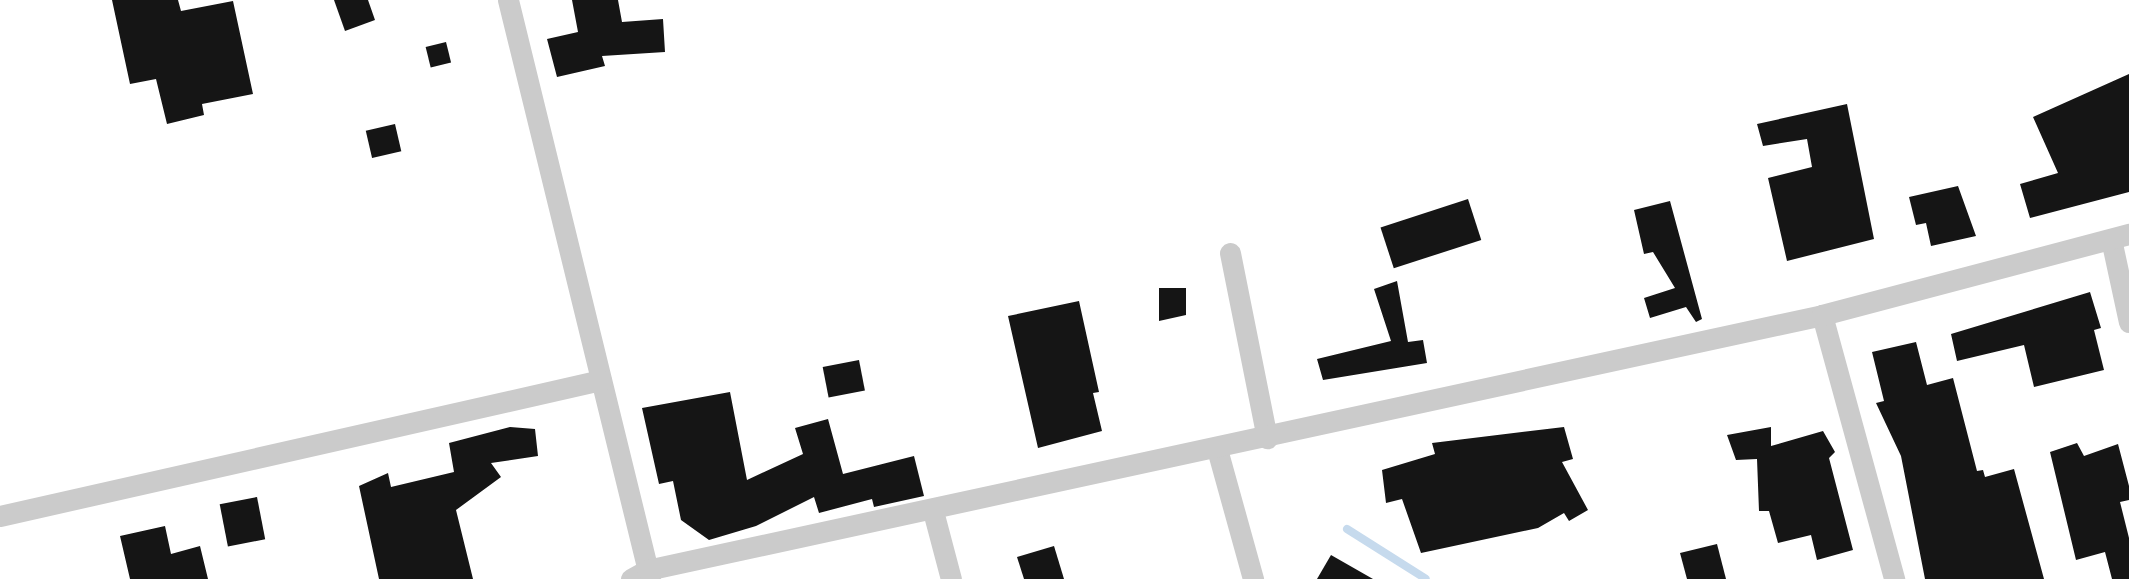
<!DOCTYPE html>
<html>
<head>
<meta charset="utf-8">
<style>
  body { margin:0 }
  #map { position:relative; width:2129px; height:579px; overflow:hidden; background:#fff; font-family:"Asap Condensed",sans-serif }
  div>[style] { position:absolute }
  .stream>* { height:8px; margin:-4px; padding:0 4px; transform-origin:4px; border-radius:4px; background:#c6daed }
  .building>* { inset:0; background:#151515; transform-origin:0 0 }
  .street>* { height:21px; margin:-10.5px; padding:0 10.5px; transform-origin:10.5px; border-radius:10.5px; background:#cbcbcb }
  span { translate:-50% -50%; white-space:nowrap; text-align:center; line-height:1.15; -webkit-text-stroke:7px #fff; paint-order:stroke }
</style>
</head>
<body>
<div id="map">
  <div class="stream">
    <div style="left:1347px;top:529px;width:93px;rotate:32.3deg"></div>
  </div>
  <div class="building">
    <div style="clip-path:polygon(112px 0,178px 0,181px 11px,233px 1px,253px 94px,202px 104px,204px 115px,167px 124px,156px 79px,130px 84px)"></div>
    <div style="clip-path:polygon(334px 0,368px 0,375px 20px,345px 31px)"></div>
    <div style="clip-path:polygon(572px 0,618px 0,622px 22px,663px 19px,665px 52px,602px 56px,605px 66px,557px 77px,547px 39px,578px 32px)"></div>
    <div style="left:446px;top:42px;width:21px;height:21px;rotate:76deg"></div>
    <div style="clip-path:polygon(2129px 74px,2129px 192px,2030px 218px,2020px 184px,2058px 173px,2033px 117px)"></div>
    <div style="clip-path:polygon(1847px 104px,1874px 239px,1787px 261px,1768px 178px,1812px 167px,1807px 139px,1763px 146px,1757px 124px)"></div>
    <div style="left:395px;top:124px;width:28px;height:30px;rotate:77deg"></div>
    <div style="clip-path:polygon(1958px 186px,1976px 236px,1931px 246px,1926px 223px,1916px 225px,1909px 197px)"></div>
    <div style="left:1468px;top:199px;width:43px;height:92px;rotate:72deg"></div>
    <div style="clip-path:polygon(1670px 201px,1702px 319px,1696px 322px,1686px 307px,1650px 318px,1644px 298px,1675px 288px,1653px 252px,1644px 254px,1634px 210px)"></div>
    <div style="clip-path:polygon(1397px 281px,1408px 342px,1423px 340px,1427px 363px,1323px 380px,1317px 359px,1391px 341px,1374px 289px)"></div>
    <div style="clip-path:polygon(1159px 288px,1186px 288px,1186px 315px,1159px 321px)"></div>
    <div style="clip-path:polygon(2090px 292px,2101px 328px,2094px 330px,2104px 370px,2034px 387px,2024px 345px,1957px 361px,1951px 334px)"></div>
    <div style="clip-path:polygon(1079px 301px,1099px 392px,1093px 393px,1102px 431px,1038px 448px,1008px 316px)"></div>
    <div style="clip-path:polygon(1916px 342px,1927px 385px,1953px 378px,1977px 471px,1983px 470px,1985px 477px,2014px 469px,2044px 579px,1925px 579px,1901px 456px,1876px 403px,1884px 401px,1872px 352px)"></div>
    <div style="left:859px;top:360px;width:31px;height:37px;rotate:79deg"></div>
    <div style="clip-path:polygon(730px 392px,747px 480px,803px 454px,795px 428px,828px 419px,843px 474px,914px 456px,924px 496px,874px 507px,872px 499px,819px 513px,814px 497px,756px 526px,709px 540px,681px 520px,673px 481px,659px 484px,642px 408px)"></div>
    <div style="clip-path:polygon(510px 427px,535px 429px,538px 456px,491px 463px,501px 477px,456px 510px,473px 579px,379px 579px,359px 486px,388px 473px,391px 487px,454px 472px,449px 443px)"></div>
    <div style="clip-path:polygon(1564px 427px,1573px 459px,1562px 462px,1588px 510px,1569px 521px,1564px 513px,1538px 528px,1421px 553px,1402px 499px,1386px 503px,1382px 470px,1435px 454px,1432px 443px)"></div>
    <div style="clip-path:polygon(1771px 427px,1771px 446px,1823px 431px,1835px 452px,1829px 458px,1853px 550px,1817px 560px,1811px 535px,1778px 543px,1769px 511px,1759px 511px,1757px 459px,1736px 460px,1727px 435px)"></div>
    <div style="clip-path:polygon(2077px 443px,2084px 456px,2118px 444px,2129px 486px,2129px 500px,2120px 502px,2129px 538px,2129px 579px,2112px 579px,2105px 552px,2076px 560px,2050px 452px)"></div>
    <div style="left:257px;top:497px;width:43px;height:38px;rotate:79deg"></div>
    <div style="clip-path:polygon(165px 526px,171px 554px,200px 546px,208px 579px,130px 579px,120px 536px)"></div>
    <div style="clip-path:polygon(1717px 544px,1726px 579px,1687px 579px,1680px 553px)"></div>
    <div style="clip-path:polygon(1054px 546px,1064px 579px,1024px 579px,1017px 557px)"></div>
    <div style="clip-path:polygon(1331px 555px,1373px 579px,1317px 579px)"></div>
  </div>
  <div class="street">
    <div style="left:508px;top:0;width:596px;rotate:76.22deg"></div>
    <div style="left:2111px;top:239px;width:85px;rotate:77.8deg"></div>
    <div style="left:1230px;top:253px;width:189px;rotate:78.7deg"></div>
    <div style="left:1822px;top:315px;width:274px;rotate:74.7deg"></div>
    <div style="left:1217px;top:449px;width:135px;rotate:74.5deg"></div>
    <div style="left:933px;top:511px;width:70px;rotate:75.2deg"></div>
    <div style="left:0;top:516px;width:616px;rotate:-12.75deg"></div>
    <div style="left:631px;top:579px;width:18px;rotate:-29deg"></div>
    <div style="left:647px;top:570px;width:1202px;rotate:-12.24deg"></div>
    <div style="left:1822px;top:315px;width:318px;rotate:-14.8deg"></div>
  </div>
</div>
</body>
</html>
